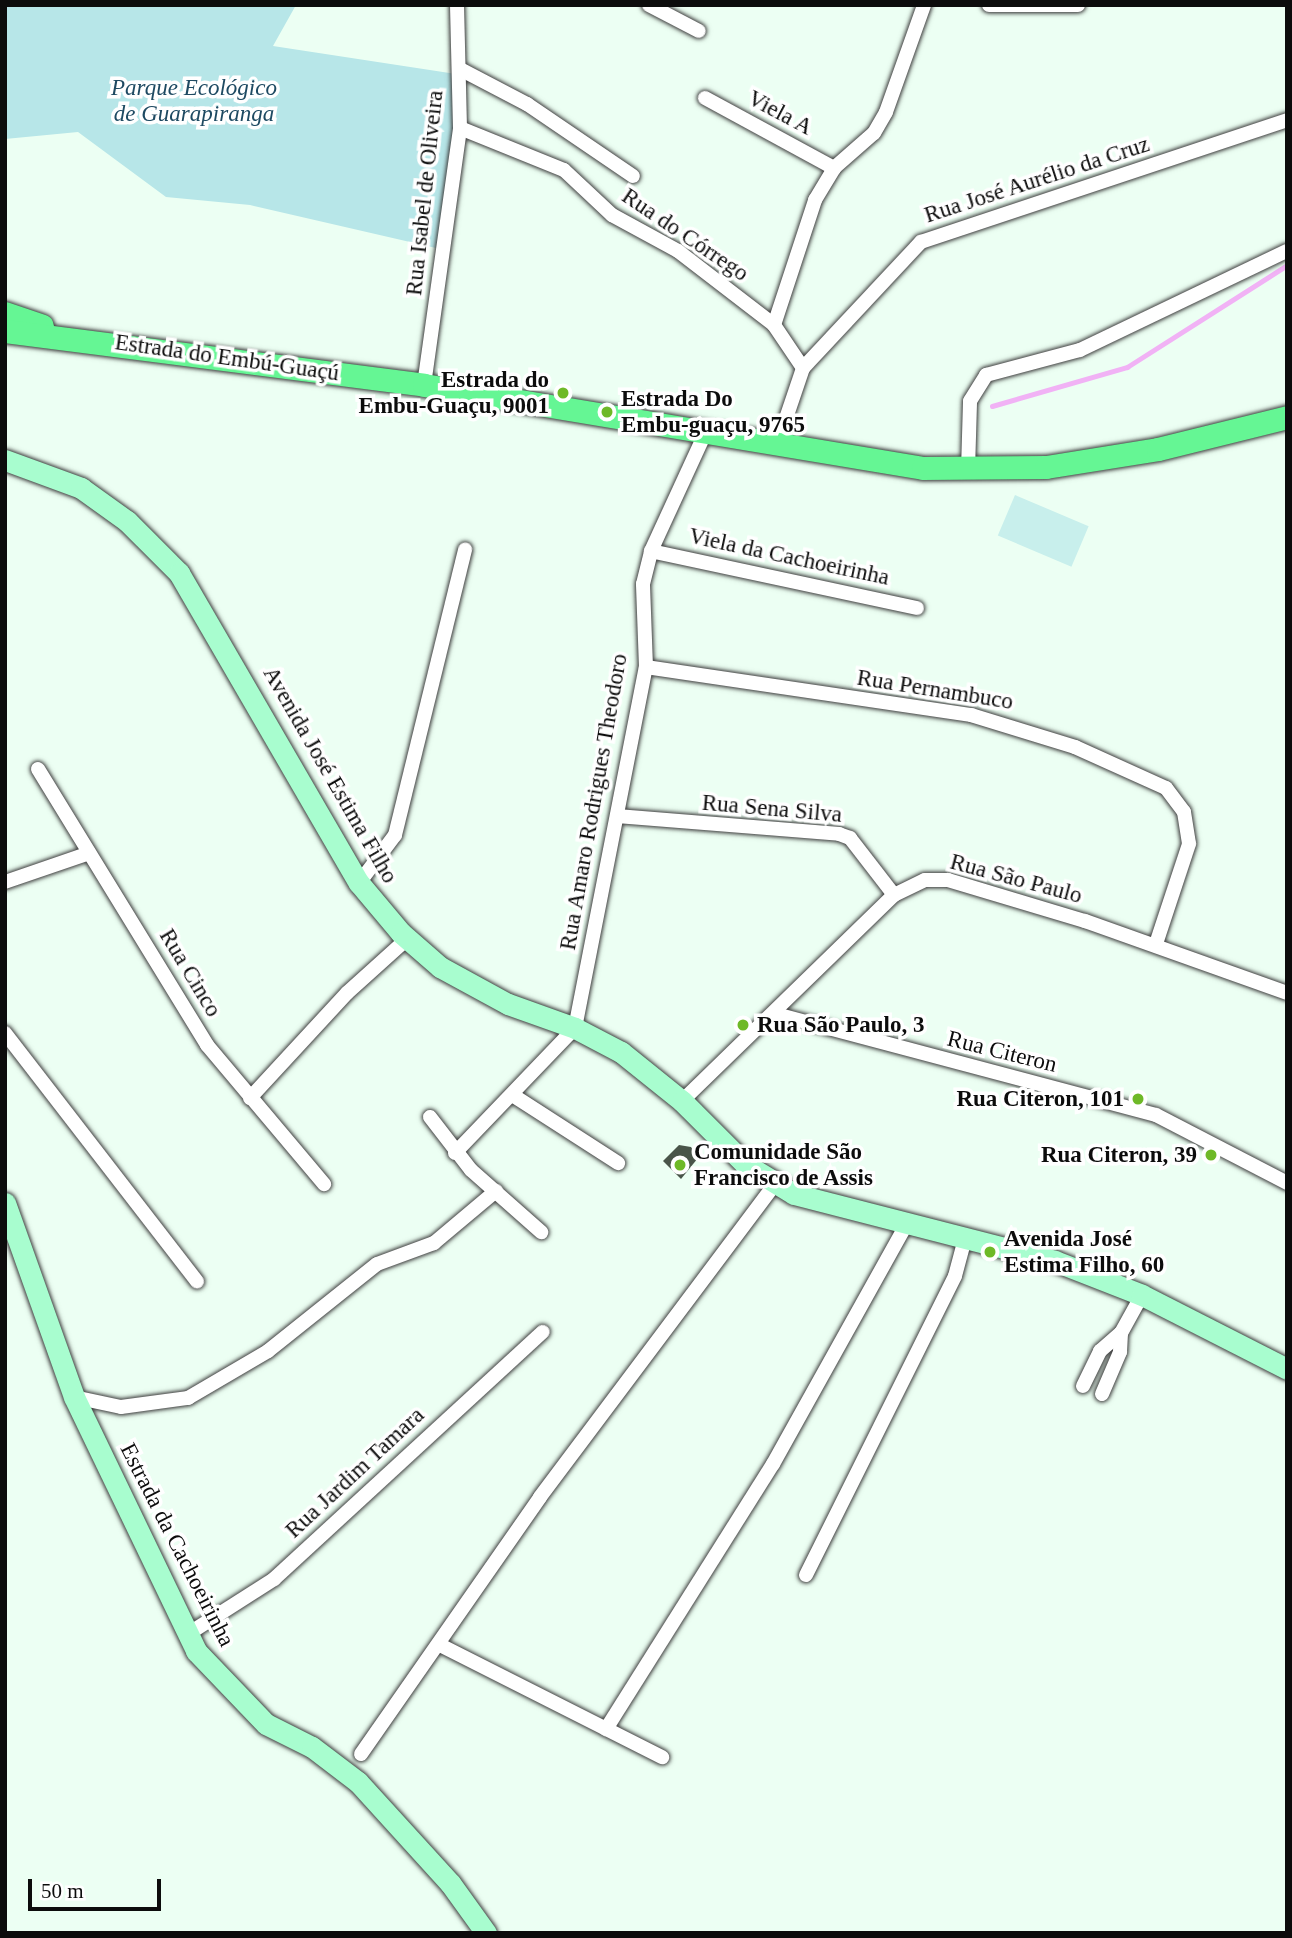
<!DOCTYPE html>
<html>
<head>
<meta charset="utf-8">
<style>
  body { margin:0 }
  #map { position:relative; width:1292px; height:1938px; overflow:hidden; background:#ecfff3; font-family:Georgia,serif }
  div>[style] { position:absolute }
  .green>* { inset:0; background:#b7e6e8 }
  .pitch>* { inset:0; background:#c8efec; transform-origin:0 0 }
  .stream>* { height:5px; margin:-2.5px; padding:0 2.5px; transform-origin:2.5px; border-radius:2.5px; background:#f1b2f5 }
  .building>* { inset:0; background:#495549 }
  .roads { filter:drop-shadow(0 0 2px #3f3f3f) drop-shadow(0 0 2px #3f3f3f) }
  .street>* { height:14px; margin:-7px; padding:0 7px; transform-origin:7px; border-radius:7px; background:#fff }
  .secondary>* { height:21px; margin:-10.5px; padding:0 10.5px; transform-origin:10.5px; border-radius:10.5px; background:#a8fdcf }
  .primary>* { height:23px; margin:-11.5px; padding:0 11.5px; transform-origin:11.5px; border-radius:11.5px; background:#65f694 }
  .dots>* { width:19px; height:19px; translate:-50% -50%; box-sizing:border-box; border:4px solid #fff; border-radius:50% }
  span { translate:-50% -50%; white-space:nowrap; text-align:center; line-height:1.15; -webkit-text-stroke:7px #fff; paint-order:stroke }
  .park-label { font-size:23px; color:#1e4a62; font-style:italic }
  .street-label { font-size:23px; color:#0c0c0c }
  .poi-label { font-size:23px; color:#0c0c0c; font-weight:700 }
  .right { translate:-100% -50%; text-align:right }
  .left { translate:0 -50%; text-align:left }
  .frame { position:absolute; inset:0; border:7px solid #0c0c0c; pointer-events:none }
  .scale { position:absolute; left:28px; top:1879px; width:133px; height:32px; box-sizing:border-box; border:4px solid #0c0c0c; border-top:0; padding-left:9px; font-size:21px; line-height:24px; white-space:nowrap; color:#0c0c0c; -webkit-text-stroke:5px #fff; paint-order:stroke }
</style>
</head>
<body>
<div id="map">
  <div class="green">
    <div style="clip-path:polygon(5px 5px,296px 5px,273px 46px,456px 74px,448px 221px,436px 248px,250px 205px,166px 197px,78px 132px,5px 139px)"></div>
  </div>
  <div class="pitch">
    <div style="left:1015px;top:495px;width:80px;height:44px;rotate:23deg"></div>
  </div>
  <div class="stream">
    <div style="left:992px;top:406px;width:141px;rotate:-16.1deg"></div>
    <div style="left:1127px;top:367px;width:190px;rotate:-32.5deg"></div>
  </div>
  <div class="building">
    <div style="clip-path:polygon(679px 1145px,691px 1147px,698px 1158px,681px 1179px,663px 1161px)"></div>
  </div>
  <div class="roads">
    <div class="street">
      <div style="left:649px;top:5px;width:56px;rotate:27.5deg"></div>
      <div style="left:989px;top:5px;width:89px"></div>
      <div style="left:460px;top:69px;width:76px;rotate:27.6deg"></div>
      <div style="left:527px;top:104px;width:128px;rotate:34.2deg"></div>
      <div style="left:705px;top:98px;width:147px;rotate:28.5deg"></div>
      <div style="left:460px;top:128px;width:112px;rotate:22deg"></div>
      <div style="left:564px;top:170px;width:66px;rotate:43.2deg"></div>
      <div style="left:612px;top:215px;width:75px;rotate:28.6deg"></div>
      <div style="left:678px;top:251px;width:121px;rotate:37.6deg"></div>
      <div style="left:774px;top:325px;width:52px;rotate:56deg"></div>
      <div style="left:774px;top:325px;width:132px;rotate:-71.8deg"></div>
      <div style="left:815px;top:200px;width:37px;rotate:-59deg"></div>
      <div style="left:834px;top:168px;width:53px;rotate:-41.2deg"></div>
      <div style="left:874px;top:133px;width:24px;rotate:-60deg"></div>
      <div style="left:886px;top:112px;width:114px;rotate:-70.4deg"></div>
      <div style="left:424px;top:385px;width:260px;rotate:-82deg"></div>
      <div style="left:460px;top:128px;width:123px;rotate:-91.4deg"></div>
      <div style="left:778px;top:442px;width:78px;rotate:-71.3deg"></div>
      <div style="left:803px;top:368px;width:173px;rotate:-46.9deg"></div>
      <div style="left:921px;top:242px;width:386px;rotate:-18.4deg"></div>
      <div style="left:968px;top:470px;width:69px;rotate:-88.3deg"></div>
      <div style="left:970px;top:401px;width:31px;rotate:-58deg"></div>
      <div style="left:986px;top:375px;width:97px;rotate:-14.9deg"></div>
      <div style="left:1080px;top:350px;width:229px;rotate:-25.6deg"></div>
      <div style="left:651px;top:551px;width:272px;rotate:12.1deg"></div>
      <div style="left:646px;top:667px;width:329px;rotate:8.4deg"></div>
      <div style="left:971px;top:715px;width:109px;rotate:17.1deg"></div>
      <div style="left:1075px;top:747px;width:100px;rotate:24.3deg"></div>
      <div style="left:1166px;top:788px;width:30px;rotate:53deg"></div>
      <div style="left:1184px;top:812px;width:32px;rotate:81deg"></div>
      <div style="left:1189px;top:844px;width:105px;rotate:108.3deg"></div>
      <div style="left:38px;top:769px;width:324px;rotate:58.5deg"></div>
      <div style="left:207px;top:1045px;width:182px;rotate:49.9deg"></div>
      <div style="left:617px;top:816px;width:223px;rotate:4.6deg"></div>
      <div style="left:839px;top:834px;width:12px;rotate:20deg"></div>
      <div style="left:850px;top:838px;width:72px;rotate:52.3deg"></div>
      <div style="left:5px;top:882px;width:89px;rotate:-19deg"></div>
      <div style="left:359px;top:883px;width:60px;rotate:-53.1deg"></div>
      <div style="left:395px;top:835px;width:294px;rotate:-76.2deg"></div>
      <div style="left:776px;top:1014px;width:393px;rotate:14.9deg"></div>
      <div style="left:1156px;top:1115px;width:148px;rotate:27.4deg"></div>
      <div style="left:5px;top:1033px;width:314px;rotate:52.3deg"></div>
      <div style="left:514px;top:1096px;width:124px;rotate:32.8deg"></div>
      <div style="left:250px;top:1098px;width:143px;rotate:-47.3deg"></div>
      <div style="left:347px;top:993px;width:81px;rotate:-42deg"></div>
      <div style="left:682px;top:1101px;width:296px;rotate:-44.2deg"></div>
      <div style="left:894px;top:895px;width:34px;rotate:-26deg"></div>
      <div style="left:925px;top:880px;width:23px"></div>
      <div style="left:948px;top:880px;width:143px;rotate:16.7deg"></div>
      <div style="left:1085px;top:921px;width:214px;rotate:19.6deg"></div>
      <div style="left:430px;top:1117px;width:67px;rotate:52.3deg"></div>
      <div style="left:471px;top:1170px;width:94px;rotate:41.5deg"></div>
      <div style="left:455px;top:1153px;width:173px;rotate:-46.2deg"></div>
      <div style="left:575px;top:1028px;width:368px;rotate:-78.9deg"></div>
      <div style="left:646px;top:667px;width:83px;rotate:-92.1deg"></div>
      <div style="left:643px;top:584px;width:34px;rotate:-76deg"></div>
      <div style="left:651px;top:551px;width:134px;rotate:-65.3deg"></div>
      <div style="left:1083px;top:1386px;width:39px;rotate:-64deg"></div>
      <div style="left:1100px;top:1351px;width:28px;rotate:-41deg"></div>
      <div style="left:1102px;top:1394px;width:46px;rotate:-66.8deg"></div>
      <div style="left:1120px;top:1352px;width:19px;rotate:-87deg"></div>
      <div style="left:1121px;top:1333px;width:43px;rotate:-61.1deg"></div>
      <div style="left:74px;top:1397px;width:48px;rotate:12deg"></div>
      <div style="left:121px;top:1407px;width:68px;rotate:-7.7deg"></div>
      <div style="left:188px;top:1398px;width:93px;rotate:-30.4deg"></div>
      <div style="left:268px;top:1351px;width:139px;rotate:-38.6deg"></div>
      <div style="left:377px;top:1264px;width:61px;rotate:-20.2deg"></div>
      <div style="left:434px;top:1243px;width:81px;rotate:-40deg"></div>
      <div style="left:806px;top:1575px;width:334px;rotate:-63.5deg"></div>
      <div style="left:955px;top:1276px;width:38px;rotate:-75deg"></div>
      <div style="left:188px;top:1634px;width:102px;rotate:-32.6deg"></div>
      <div style="left:274px;top:1579px;width:365px;rotate:-42.6deg"></div>
      <div style="left:440px;top:1645px;width:249px;rotate:26.8deg"></div>
      <div style="left:606px;top:1729px;width:313px;rotate:-57.8deg"></div>
      <div style="left:773px;top:1464px;width:274px;rotate:-60.9deg"></div>
      <div style="left:361px;top:1754px;width:313px;rotate:-55.1deg"></div>
      <div style="left:540px;top:1497px;width:391px;rotate:-53.1deg"></div>
    </div>
    <div class="secondary">
      <div style="left:5px;top:460px;width:81px;rotate:20.2deg"></div>
      <div style="left:81px;top:488px;width:57px;rotate:35.7deg"></div>
      <div style="left:127px;top:521px;width:74px;rotate:45deg"></div>
      <div style="left:179px;top:573px;width:358px;rotate:59.9deg"></div>
      <div style="left:359px;top:883px;width:65px;rotate:50deg"></div>
      <div style="left:401px;top:933px;width:52px;rotate:41.1deg"></div>
      <div style="left:440px;top:967px;width:77px;rotate:28.6deg"></div>
      <div style="left:508px;top:1004px;width:71px;rotate:19.7deg"></div>
      <div style="left:575px;top:1028px;width:52px;rotate:27.6deg"></div>
      <div style="left:621px;top:1052px;width:78px;rotate:38.8deg"></div>
      <div style="left:682px;top:1101px;width:89px;rotate:45deg"></div>
      <div style="left:745px;top:1164px;width:57px;rotate:31.5deg"></div>
      <div style="left:794px;top:1194px;width:269px;rotate:14.4deg"></div>
      <div style="left:1055px;top:1261px;width:93px;rotate:21.3deg"></div>
      <div style="left:1142px;top:1295px;width:163px;rotate:27deg"></div>
      <div style="left:5px;top:1203px;width:206px;rotate:70.4deg"></div>
      <div style="left:74px;top:1397px;width:282px;rotate:64.3deg"></div>
      <div style="left:196px;top:1651px;width:101px;rotate:46.2deg"></div>
      <div style="left:266px;top:1724px;width:51px;rotate:26.6deg"></div>
      <div style="left:312px;top:1747px;width:58px;rotate:37.3deg"></div>
      <div style="left:358px;top:1782px;width:137px;rotate:47.7deg"></div>
      <div style="left:450px;top:1883px;width:62px;rotate:54.2deg"></div>
    </div>
    <div class="primary">
      <div style="left:5px;top:313px;width:39px;rotate:19deg"></div>
      <div style="left:5px;top:331px;width:422px;rotate:7.3deg"></div>
      <div style="left:424px;top:385px;width:506px;rotate:9.44deg"></div>
      <div style="left:923px;top:468px;width:123px;rotate:-0.5deg"></div>
      <div style="left:1046px;top:467px;width:113px;rotate:-9.1deg"></div>
      <div style="left:1158px;top:449px;width:133px;rotate:-13.9deg"></div>
    </div>
  </div>
  <div class="dots">
    <div style="left:563px;top:393px;background:#6eb927"></div>
    <div style="left:607px;top:412px;background:#6eb927"></div>
    <div style="left:743px;top:1025px;background:#6eb927"></div>
    <div style="left:1138px;top:1099px;background:#6eb927"></div>
    <div style="left:1211px;top:1155px;background:#6eb927"></div>
    <div style="left:680px;top:1165px;background:#6eb927"></div>
    <div style="left:990px;top:1252px;background:#6eb927"></div>
  </div>
  <div class="park-label">
    <span style="left:194px;top:101px">Parque Ecológico<br>de Guarapiranga</span>
  </div>
  <div class="street-label">
    <span style="left:780px;top:113px;rotate:28deg">Viela A</span>
    <span style="left:1037px;top:180px;rotate:-18deg">Rua José Aurélio da Cruz</span>
    <span style="left:425px;top:193px;rotate:-84deg">Rua Isabel de Oliveira</span>
    <span style="left:685px;top:235px;rotate:34deg">Rua do Córrego</span>
    <span style="left:227px;top:358px;rotate:8deg">Estrada do Embú-Guaçú</span>
    <span style="left:789px;top:557px;rotate:12deg">Viela da Cachoeirinha</span>
    <span style="left:935px;top:690px;rotate:9deg">Rua Pernambuco</span>
    <span style="left:330px;top:775px;rotate:60deg">Avenida José Estima Filho</span>
    <span style="left:594px;top:802px;rotate:-80deg">Rua Amaro Rodrigues Theodoro</span>
    <span style="left:772px;top:809px;rotate:5deg">Rua Sena Silva</span>
    <span style="left:1016px;top:879px;rotate:15deg">Rua São Paulo</span>
    <span style="left:190px;top:973px;rotate:59deg">Rua Cinco</span>
    <span style="left:1002px;top:1052px;rotate:14deg">Rua Citeron</span>
    <span style="left:355px;top:1473px;rotate:-43deg">Rua Jardim Tamara</span>
    <span style="left:177px;top:1545px;rotate:63deg">Estrada da Cachoeirinha</span>
  </div>
  <div class="poi-label">
    <span class="right" style="left:549px;top:393px">Estrada do<br>Embu-Guaçu, 9001</span>
    <span class="left" style="left:621px;top:412px">Estrada Do<br>Embu-guaçu, 9765</span>
    <span class="left" style="left:757px;top:1025px">Rua São Paulo, 3</span>
    <span class="right" style="left:1124px;top:1099px">Rua Citeron, 101</span>
    <span class="left" style="left:694px;top:1165px">Comunidade São<br>Francisco de Assis</span>
    <span class="right" style="left:1197px;top:1155px">Rua Citeron, 39</span>
    <span class="left" style="left:1004px;top:1252px">Avenida José<br>Estima Filho, 60</span>
  </div>
  <div class="frame"></div>
  <div class="scale">50 m</div>
</div>
</body>
</html>
